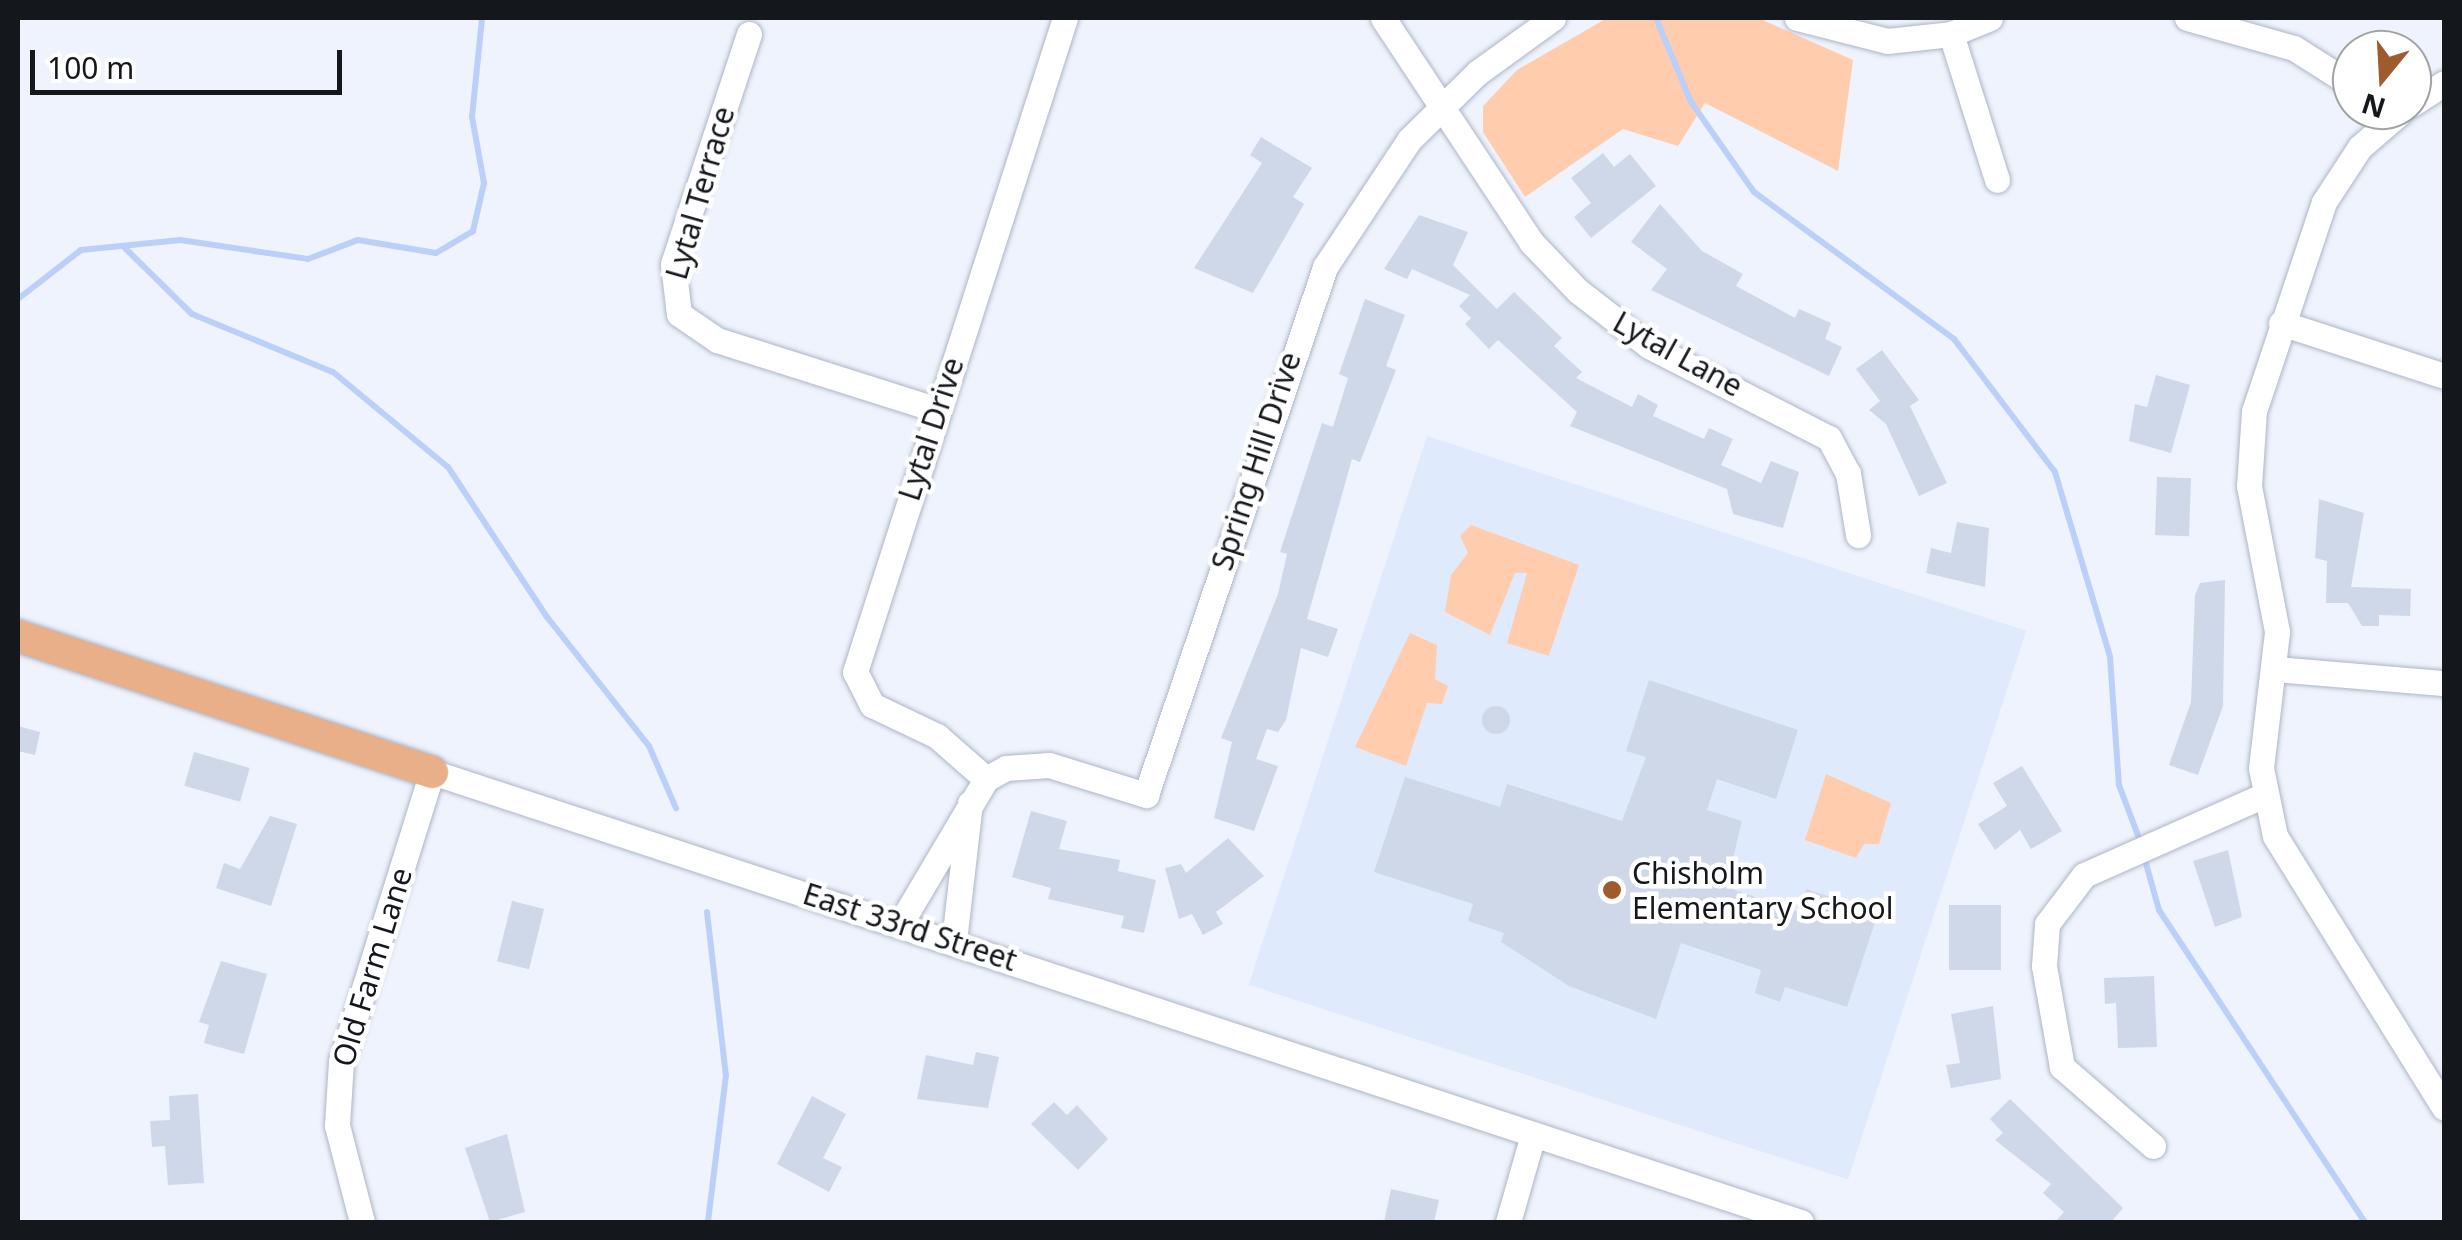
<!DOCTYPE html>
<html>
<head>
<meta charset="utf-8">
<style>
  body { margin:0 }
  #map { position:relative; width:2462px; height:1240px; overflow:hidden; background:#eef3fd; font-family:"Noto Sans",sans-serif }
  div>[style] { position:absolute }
  .built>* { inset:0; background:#e0eafd; transform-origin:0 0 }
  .green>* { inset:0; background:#ffccae }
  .stream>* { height:6px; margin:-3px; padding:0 3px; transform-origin:3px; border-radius:3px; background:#bbd0f8 }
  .building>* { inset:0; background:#cfd8e8; transform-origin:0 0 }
  .round { border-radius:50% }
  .roads { filter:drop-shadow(0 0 2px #adb5c5) drop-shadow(0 0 2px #adb5c5) }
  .minor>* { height:25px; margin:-12.5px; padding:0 12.5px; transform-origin:12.5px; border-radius:12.5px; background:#fff }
  .major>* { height:32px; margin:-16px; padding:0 16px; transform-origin:16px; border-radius:16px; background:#e9af88 }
  .dots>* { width:28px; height:28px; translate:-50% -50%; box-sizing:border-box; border:5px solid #fff; border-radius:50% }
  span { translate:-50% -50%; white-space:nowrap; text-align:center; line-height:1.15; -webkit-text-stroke:9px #fff; paint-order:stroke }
  .street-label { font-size:30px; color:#14171c }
  .poi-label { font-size:30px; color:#14171c }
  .left { translate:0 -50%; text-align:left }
  .frame { position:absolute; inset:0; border:20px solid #14171c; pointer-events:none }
  .north { position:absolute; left:2332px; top:30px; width:100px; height:100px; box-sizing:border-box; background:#fff; border:2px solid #a1a2a4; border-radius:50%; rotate:198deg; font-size:28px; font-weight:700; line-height:40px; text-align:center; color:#14171c }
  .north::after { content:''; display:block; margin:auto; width:35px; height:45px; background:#9f5b2d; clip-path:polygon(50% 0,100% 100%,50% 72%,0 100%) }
  .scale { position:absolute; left:30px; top:50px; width:312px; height:45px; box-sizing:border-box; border:5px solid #14171c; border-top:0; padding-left:12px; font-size:30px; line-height:35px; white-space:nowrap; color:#14171c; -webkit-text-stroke:8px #fff; paint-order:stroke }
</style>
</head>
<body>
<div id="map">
  <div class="built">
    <div style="left:1427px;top:436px;width:630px;height:577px;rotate:18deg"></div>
  </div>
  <div class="green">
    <div style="clip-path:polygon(1607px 18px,1758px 18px,1853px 60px,1838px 171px,1705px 103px,1678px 146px,1623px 129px,1525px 197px,1483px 132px,1483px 106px,1517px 70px)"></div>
    <div style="clip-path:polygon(1471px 525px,1579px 565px,1549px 656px,1507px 643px,1527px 573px,1515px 573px,1490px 635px,1445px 612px,1451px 575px,1468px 553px,1460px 536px)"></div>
    <div style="clip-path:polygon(1410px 633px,1437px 645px,1435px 679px,1448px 686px,1442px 704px,1427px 703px,1406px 766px,1355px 747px)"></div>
    <div style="clip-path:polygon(1826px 774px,1891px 803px,1879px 844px,1864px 844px,1856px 858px,1805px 840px)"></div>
  </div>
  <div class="stream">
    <div style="left:1656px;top:18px;width:91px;rotate:67.4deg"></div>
    <div style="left:1691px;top:102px;width:110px;rotate:55deg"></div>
    <div style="left:1754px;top:192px;width:248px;rotate:36.3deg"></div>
    <div style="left:1954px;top:339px;width:167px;rotate:52.8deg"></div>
    <div style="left:2055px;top:472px;width:193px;rotate:73.4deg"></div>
    <div style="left:2110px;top:657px;width:128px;rotate:86deg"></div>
    <div style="left:2119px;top:785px;width:60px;rotate:69.4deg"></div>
    <div style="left:125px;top:248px;width:94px;rotate:44.6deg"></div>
    <div style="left:192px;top:314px;width:152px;rotate:22.4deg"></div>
    <div style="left:333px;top:372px;width:149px;rotate:39.6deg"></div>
    <div style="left:448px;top:467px;width:180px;rotate:56.6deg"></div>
    <div style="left:547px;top:617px;width:164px;rotate:51.7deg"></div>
    <div style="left:649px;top:746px;width:68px;rotate:66.5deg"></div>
    <div style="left:18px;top:299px;width:80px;rotate:-37.9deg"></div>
    <div style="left:81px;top:250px;width:100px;rotate:-5.8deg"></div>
    <div style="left:180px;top:240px;width:129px;rotate:8.4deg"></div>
    <div style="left:308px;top:259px;width:53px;rotate:-20.8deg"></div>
    <div style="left:358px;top:240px;width:79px;rotate:9.5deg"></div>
    <div style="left:436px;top:253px;width:43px;rotate:-30.7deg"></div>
    <div style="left:473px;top:231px;width:49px;rotate:-77.1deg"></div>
    <div style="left:484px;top:183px;width:67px;rotate:-100.3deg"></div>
    <div style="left:472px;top:117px;width:100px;rotate:-84.2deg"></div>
    <div style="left:2143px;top:853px;width:59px;rotate:74.3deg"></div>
    <div style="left:2159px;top:910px;width:374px;rotate:56.6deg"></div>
    <div style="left:707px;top:912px;width:164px;rotate:83.4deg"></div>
    <div style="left:726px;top:1075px;width:148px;rotate:97deg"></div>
  </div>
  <div class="building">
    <div style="clip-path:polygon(1261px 137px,1312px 168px,1293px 197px,1304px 204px,1253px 293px,1194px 268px,1262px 163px,1250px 155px)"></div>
    <div style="clip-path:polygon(1603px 153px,1614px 167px,1630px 154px,1656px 186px,1591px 238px,1574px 217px,1591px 203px,1571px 178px)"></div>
    <div style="clip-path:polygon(1660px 204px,1702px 251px,1743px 274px,1736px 286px,1795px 318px,1799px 309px,1831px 323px,1825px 339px,1842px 347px,1829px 376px,1651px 290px,1667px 269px,1631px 242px)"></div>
    <div style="clip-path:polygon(1419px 215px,1468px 232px,1453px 265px,1497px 309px,1514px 292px,1562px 338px,1554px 346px,1582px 372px,1576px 378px,1632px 407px,1638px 394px,1658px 405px,1653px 416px,1704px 439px,1709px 428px,1733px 439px,1721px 465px,1761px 483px,1771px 461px,1799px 472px,1783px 528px,1733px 514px,1727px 489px,1570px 426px,1577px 412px,1498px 340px,1489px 349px,1465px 324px,1471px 318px,1459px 306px,1470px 295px,1412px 269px,1407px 279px,1384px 269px)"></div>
    <div style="clip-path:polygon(1365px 299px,1405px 315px,1386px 366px,1396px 370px,1360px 462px,1352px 459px,1307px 619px,1338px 629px,1328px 657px,1301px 648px,1286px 720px,1278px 732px,1267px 729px,1256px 759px,1278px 766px,1254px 831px,1214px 818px,1232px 742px,1221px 738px,1278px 594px,1287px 554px,1280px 552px,1322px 423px,1333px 427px,1348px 378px,1339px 374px)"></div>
    <div style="clip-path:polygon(1882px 350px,1919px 400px,1910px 406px,1947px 483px,1919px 496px,1886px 424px,1869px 410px,1880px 401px,1856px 369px)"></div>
    <div style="clip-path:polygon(2156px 375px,2190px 385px,2171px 453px,2129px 441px,2135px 404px,2147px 407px)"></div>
    <div style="left:2157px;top:477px;width:34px;height:58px;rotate:2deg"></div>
    <div style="clip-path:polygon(2319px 499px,2364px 513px,2351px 587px,2411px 589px,2410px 616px,2379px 615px,2379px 626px,2362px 626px,2348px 603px,2326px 603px,2327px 561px,2315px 558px)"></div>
    <div style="clip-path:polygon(1957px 522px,1989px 528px,1985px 587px,1926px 573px,1931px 548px,1951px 553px)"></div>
    <div style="clip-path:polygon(2225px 580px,2223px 706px,2198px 775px,2169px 765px,2191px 702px,2195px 595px,2200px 583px)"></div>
    <div style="clip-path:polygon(1649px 680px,1798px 730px,1776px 799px,1717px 779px,1707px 810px,1742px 821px,1726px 887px,1799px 912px,1806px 889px,1878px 913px,1847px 1007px,1785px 987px,1780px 1002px,1755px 993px,1761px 970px,1681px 943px,1656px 1019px,1569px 986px,1501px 942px,1504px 933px,1468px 921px,1473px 904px,1374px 872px,1405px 777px,1500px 807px,1507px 784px,1622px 821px,1646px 757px,1626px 751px)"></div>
    <div class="round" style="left:1482px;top:706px;width:28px;height:28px"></div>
    <div style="clip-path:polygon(18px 726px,40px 732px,35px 755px,18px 751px)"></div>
    <div style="left:194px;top:752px;width:58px;height:35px;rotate:16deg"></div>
    <div style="clip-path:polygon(2022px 766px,2062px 831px,2031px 849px,2020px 830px,1995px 850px,1978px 824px,2007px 806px,1993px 783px)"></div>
    <div style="clip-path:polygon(1031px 811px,1067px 821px,1059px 849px,1120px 860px,1118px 871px,1156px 880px,1144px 933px,1121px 928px,1124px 916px,1048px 899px,1051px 888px,1012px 877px)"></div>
    <div style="clip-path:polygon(270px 816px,297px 824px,271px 906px,216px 888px,224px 863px,240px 869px)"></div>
    <div style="clip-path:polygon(1228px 838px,1264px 876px,1216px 912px,1223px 924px,1203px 935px,1192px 914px,1179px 919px,1165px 868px,1181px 864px,1186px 873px)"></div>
    <div style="clip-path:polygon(2228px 850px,2242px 917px,2215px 927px,2193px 861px)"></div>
    <div style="left:512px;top:901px;width:33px;height:62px;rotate:14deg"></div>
    <div style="left:1949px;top:905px;width:52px;height:65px"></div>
    <div style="clip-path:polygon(221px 961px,267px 974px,244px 1054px,204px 1043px,209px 1025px,199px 1022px)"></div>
    <div style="clip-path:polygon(2154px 976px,2157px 1047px,2118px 1048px,2116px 1003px,2105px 1004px,2104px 978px)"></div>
    <div style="clip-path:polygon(1993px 1006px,2001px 1079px,1951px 1088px,1946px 1065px,1960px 1063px,1951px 1014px)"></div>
    <div style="clip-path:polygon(976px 1052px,999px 1057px,988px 1108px,917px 1099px,926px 1055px,973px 1065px)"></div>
    <div style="clip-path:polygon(198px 1094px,204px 1183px,168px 1185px,165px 1146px,152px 1147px,150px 1121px,170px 1120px,169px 1096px)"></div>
    <div style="clip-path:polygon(812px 1096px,846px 1114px,823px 1158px,842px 1167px,829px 1192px,777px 1164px)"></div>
    <div style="clip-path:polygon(2010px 1099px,2123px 1208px,2111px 1222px,2055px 1222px,2064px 1212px,2043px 1193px,2051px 1184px,1995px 1140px,2003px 1133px,1990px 1119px)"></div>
    <div style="clip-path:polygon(1054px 1102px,1067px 1115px,1077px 1105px,1108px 1139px,1078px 1170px,1031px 1124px)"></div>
    <div style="clip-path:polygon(507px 1134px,525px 1212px,490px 1222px,465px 1148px)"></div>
    <div style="clip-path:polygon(1391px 1189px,1439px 1200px,1434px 1222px,1384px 1222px)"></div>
  </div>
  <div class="roads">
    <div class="minor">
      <div style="left:1383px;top:18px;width:268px;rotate:56.5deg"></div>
      <div style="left:1531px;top:242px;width:68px;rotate:46.2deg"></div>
      <div style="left:1578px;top:291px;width:90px;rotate:37.8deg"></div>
      <div style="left:1649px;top:346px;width:202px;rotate:27.1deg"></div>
      <div style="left:1829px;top:438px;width:40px;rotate:62deg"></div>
      <div style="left:1848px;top:473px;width:63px;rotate:80.8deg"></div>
      <div style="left:1797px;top:18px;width:93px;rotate:14.3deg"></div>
      <div style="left:1887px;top:41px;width:64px;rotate:-6.2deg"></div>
      <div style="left:1951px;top:34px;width:42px;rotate:-22.3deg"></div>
      <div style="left:2187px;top:18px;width:111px;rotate:15.7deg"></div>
      <div style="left:2294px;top:48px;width:69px;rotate:32.5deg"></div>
      <div style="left:749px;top:34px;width:242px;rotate:108.3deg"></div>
      <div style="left:673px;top:264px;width:50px;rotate:83.2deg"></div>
      <div style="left:679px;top:314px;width:46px;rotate:34.4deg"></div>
      <div style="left:717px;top:340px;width:232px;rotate:17.6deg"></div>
      <div style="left:1951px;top:34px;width:153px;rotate:72.5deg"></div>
      <div style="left:2412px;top:104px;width:38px;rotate:-33deg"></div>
      <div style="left:2403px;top:110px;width:57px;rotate:139.3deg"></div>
      <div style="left:2360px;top:147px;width:66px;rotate:123.2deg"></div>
      <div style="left:2324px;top:202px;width:220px;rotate:108.5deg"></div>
      <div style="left:2254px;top:411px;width:75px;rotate:93.8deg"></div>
      <div style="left:2249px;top:486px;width:149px;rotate:79.1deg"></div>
      <div style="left:2277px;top:632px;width:137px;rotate:96.7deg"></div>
      <div style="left:2261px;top:768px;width:69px;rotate:78.4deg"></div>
      <div style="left:2275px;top:836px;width:320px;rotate:58.1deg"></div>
      <div style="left:2281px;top:323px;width:171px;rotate:18deg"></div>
      <div style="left:2276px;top:669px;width:169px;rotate:4.8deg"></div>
      <div style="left:986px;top:779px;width:65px;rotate:-138.7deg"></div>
      <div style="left:937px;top:736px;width:72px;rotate:-154.5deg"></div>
      <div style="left:872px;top:705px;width:37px;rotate:-117deg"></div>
      <div style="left:855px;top:672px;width:687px;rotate:-72.2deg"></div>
      <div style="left:900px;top:924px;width:169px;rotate:-59.3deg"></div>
      <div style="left:986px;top:779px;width:23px;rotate:-29deg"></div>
      <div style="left:1006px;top:768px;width:43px;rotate:-4deg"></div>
      <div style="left:1049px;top:765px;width:102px;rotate:17.2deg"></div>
      <div style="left:1146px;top:795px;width:558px;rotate:-71.27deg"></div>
      <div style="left:1325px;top:267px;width:152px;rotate:-56.5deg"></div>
      <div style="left:1409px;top:140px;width:95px;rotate:-44.6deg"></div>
      <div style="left:1477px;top:73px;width:94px;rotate:-35.9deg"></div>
      <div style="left:954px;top:941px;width:139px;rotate:-83.4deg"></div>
      <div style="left:2153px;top:1146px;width:121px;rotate:-139deg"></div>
      <div style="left:2062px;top:1067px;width:103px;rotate:-100.1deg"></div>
      <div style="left:2044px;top:966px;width:42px;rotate:-85.9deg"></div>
      <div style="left:2047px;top:924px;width:61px;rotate:-52.9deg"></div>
      <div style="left:2084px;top:875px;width:195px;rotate:-23.9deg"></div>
      <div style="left:362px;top:1222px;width:100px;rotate:-104.5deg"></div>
      <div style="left:337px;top:1125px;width:63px;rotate:-86.4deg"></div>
      <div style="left:341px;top:1062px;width:304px;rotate:-72.6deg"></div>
      <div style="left:432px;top:772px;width:1441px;rotate:18.2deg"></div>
      <div style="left:1508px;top:1222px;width:91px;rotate:-74deg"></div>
    </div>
    <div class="major">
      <div style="left:18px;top:636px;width:436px;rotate:18.2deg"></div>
    </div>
  </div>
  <div class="dots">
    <div style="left:1612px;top:890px;background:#9f5b2d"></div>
  </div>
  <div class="street-label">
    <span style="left:700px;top:193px;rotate:-74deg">Lytal Terrace</span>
    <span style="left:1678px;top:354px;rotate:29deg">Lytal Lane</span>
    <span style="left:931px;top:429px;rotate:-72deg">Lytal Drive</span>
    <span style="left:1256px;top:461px;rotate:-72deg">Spring Hill Drive</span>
    <span style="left:910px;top:927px;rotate:18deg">East 33rd Street</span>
    <span style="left:372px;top:967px;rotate:-73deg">Old Farm Lane</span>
  </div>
  <div class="poi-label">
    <span class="left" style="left:1632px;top:890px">Chisholm<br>Elementary School</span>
  </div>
  <div class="frame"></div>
  <div class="north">N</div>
  <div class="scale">100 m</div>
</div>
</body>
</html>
